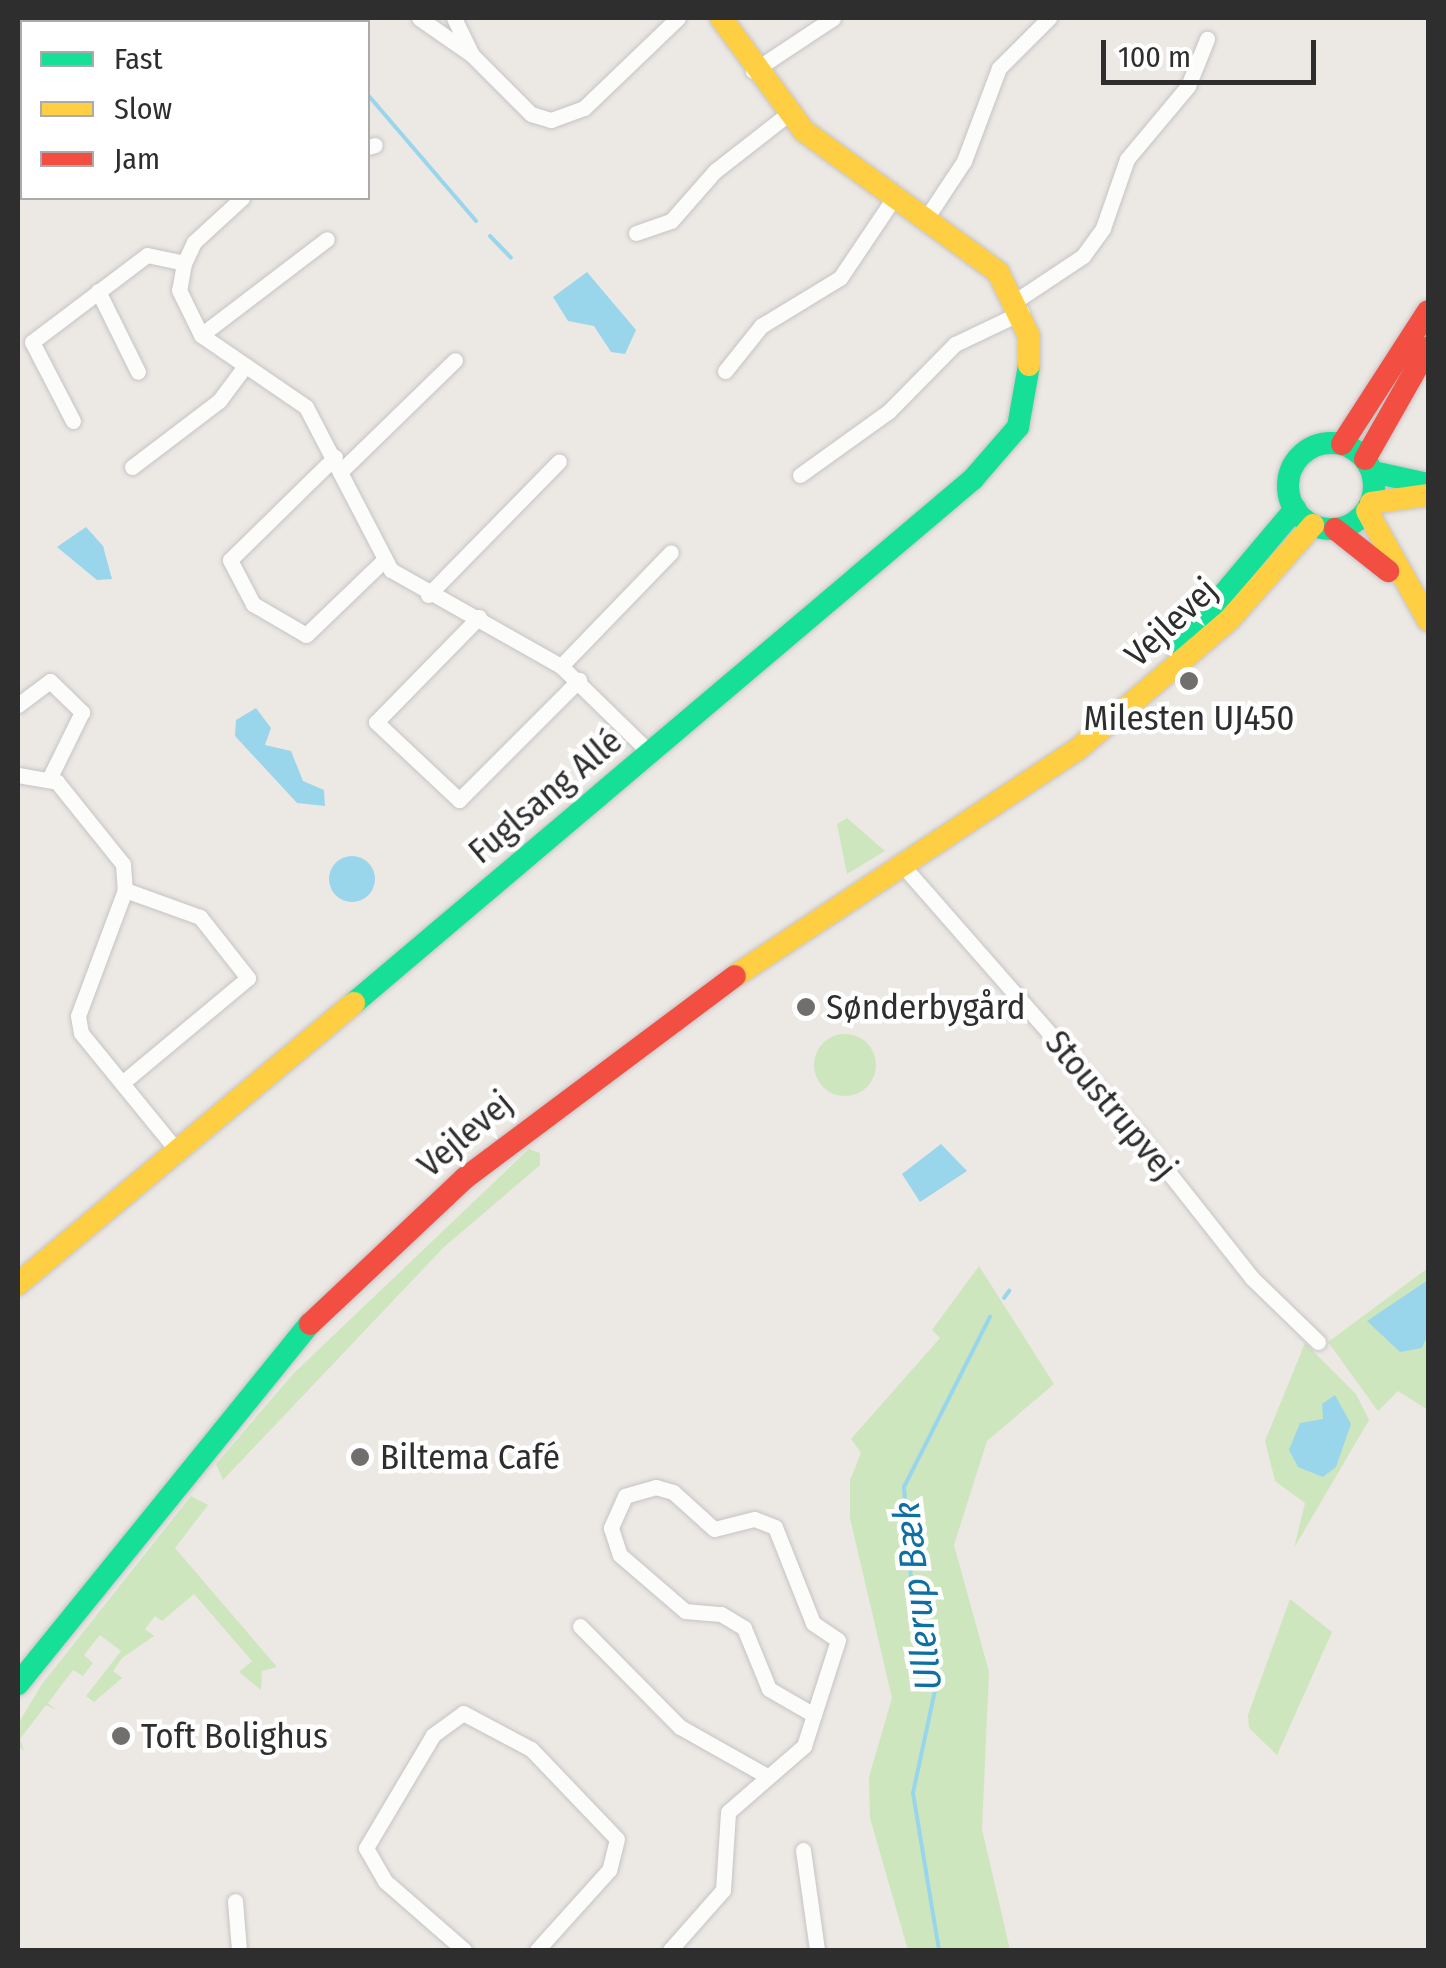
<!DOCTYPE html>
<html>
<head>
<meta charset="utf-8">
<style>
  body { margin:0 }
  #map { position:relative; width:1446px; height:1968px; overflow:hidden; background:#ece8e4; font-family:"Fira Sans Condensed",sans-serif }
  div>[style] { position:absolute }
  .green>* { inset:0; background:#cee6be }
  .round { border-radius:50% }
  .water>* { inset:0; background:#99d6ec }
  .stream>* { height:4px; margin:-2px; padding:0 2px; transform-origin:2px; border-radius:2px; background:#99d6ec }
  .roads { filter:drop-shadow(0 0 2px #c5c4c5) drop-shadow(0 0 2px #c5c4c5) }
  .street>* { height:15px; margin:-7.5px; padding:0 7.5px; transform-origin:7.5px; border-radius:7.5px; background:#fcfcfb }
  .fast>* { height:22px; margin:-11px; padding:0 11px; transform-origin:11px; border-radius:11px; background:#16e098 }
  .fast>.ring { margin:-11px; padding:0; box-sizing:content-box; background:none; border:22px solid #16e098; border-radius:50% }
  .slow>* { height:22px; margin:-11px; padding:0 11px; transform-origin:11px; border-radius:11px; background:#ffcf43 }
  .jam>* { height:22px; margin:-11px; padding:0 11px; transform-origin:11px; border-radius:11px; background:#f24e42 }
  .dots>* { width:28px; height:28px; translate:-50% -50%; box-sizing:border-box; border:5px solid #fff; border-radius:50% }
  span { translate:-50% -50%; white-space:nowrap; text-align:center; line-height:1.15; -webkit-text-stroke:9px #fff; paint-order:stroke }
  .street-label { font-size:35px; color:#2e2e2e }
  .poi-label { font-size:35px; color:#2e2e2e }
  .left { translate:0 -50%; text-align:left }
  .water-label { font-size:38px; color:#0d6fa3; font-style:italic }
  .frame { position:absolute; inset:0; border:20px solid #2e2e2e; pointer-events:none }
  .legend { position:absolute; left:20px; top:20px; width:350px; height:180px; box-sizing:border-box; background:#fff; border:2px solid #ababab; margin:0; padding:12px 18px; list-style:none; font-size:30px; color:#2e2e2e }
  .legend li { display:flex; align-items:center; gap:20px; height:50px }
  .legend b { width:50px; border:2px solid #ababab }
  .scale { position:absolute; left:1101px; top:40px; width:215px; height:45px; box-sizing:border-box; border:5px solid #2e2e2e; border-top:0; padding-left:12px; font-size:30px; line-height:35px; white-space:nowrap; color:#2e2e2e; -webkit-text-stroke:8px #fff; paint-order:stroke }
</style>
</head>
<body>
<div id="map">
  <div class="green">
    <div style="clip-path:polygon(847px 818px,885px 851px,847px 874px,837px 824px)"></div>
    <div class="round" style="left:814px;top:1034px;width:62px;height:62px"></div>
    <div style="clip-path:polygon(529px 1149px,540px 1153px,540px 1165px,444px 1247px,223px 1480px,216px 1464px,293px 1374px)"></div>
    <div style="clip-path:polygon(979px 1266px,1054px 1384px,987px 1441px,954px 1545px,989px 1672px,982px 1829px,1010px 1950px,908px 1950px,870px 1818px,869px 1777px,892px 1698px,850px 1518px,850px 1480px,861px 1453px,851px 1439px,940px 1338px,932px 1330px)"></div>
    <div style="clip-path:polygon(1428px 1268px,1428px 1410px,1398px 1391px,1378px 1411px,1328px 1342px)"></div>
    <div style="clip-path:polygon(1305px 1343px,1356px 1394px,1369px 1420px,1294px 1548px,1305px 1503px,1275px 1481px,1265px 1441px)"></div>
    <div style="clip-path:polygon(191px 1496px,208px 1505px,175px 1548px,277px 1667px,262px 1671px,261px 1690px,239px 1672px,252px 1661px,194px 1594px,162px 1621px,155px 1616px,145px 1629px,154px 1636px,122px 1658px,113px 1671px,122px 1678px,94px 1702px,86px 1696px,121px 1651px,100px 1635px,84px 1655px,93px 1663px,83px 1676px,73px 1670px,48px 1703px,56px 1710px,46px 1705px,20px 1739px,24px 1751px,18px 1746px,18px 1724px,42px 1684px)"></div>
    <div style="clip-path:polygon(1290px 1599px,1332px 1632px,1277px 1755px,1249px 1728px,1248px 1715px)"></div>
  </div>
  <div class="water">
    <div style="clip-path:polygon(587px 272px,636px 330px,625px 354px,611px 352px,594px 326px,568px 321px,553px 297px)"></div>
    <div style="clip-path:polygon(86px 527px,103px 546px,112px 579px,97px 580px,57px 547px)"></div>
    <div style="clip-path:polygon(256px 708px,271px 728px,265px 745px,291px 751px,303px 781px,324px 790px,325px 806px,297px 803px,235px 736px,236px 720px)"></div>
    <div class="round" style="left:329px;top:856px;width:46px;height:46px"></div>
    <div style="clip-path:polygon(941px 1144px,967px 1171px,920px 1202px,902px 1174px)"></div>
    <div style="clip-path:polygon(1428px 1280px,1428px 1334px,1422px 1348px,1400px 1352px,1367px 1321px)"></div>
    <div style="clip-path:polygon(1335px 1395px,1351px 1424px,1336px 1467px,1323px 1477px,1298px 1467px,1289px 1450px,1300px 1423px,1323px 1419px,1322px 1404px)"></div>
  </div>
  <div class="stream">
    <div style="left:323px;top:22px;width:4px;rotate:-76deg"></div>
    <div style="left:368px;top:95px;width:166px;rotate:49.4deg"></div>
    <div style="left:490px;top:236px;width:30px;rotate:46deg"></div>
    <div style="left:1004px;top:1298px;width:9px;rotate:-54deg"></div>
    <div style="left:939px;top:1950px;width:159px;rotate:-99.4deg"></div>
    <div style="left:913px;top:1793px;width:109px;rotate:-77.9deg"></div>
    <div style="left:936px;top:1686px;width:84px;rotate:-105.9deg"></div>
    <div style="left:913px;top:1605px;width:118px;rotate:-94.4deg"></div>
    <div style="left:904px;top:1487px;width:191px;rotate:-63.2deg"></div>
  </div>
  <div class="roads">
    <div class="street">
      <div style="left:419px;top:18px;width:65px;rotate:34.9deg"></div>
      <div style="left:454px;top:18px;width:41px;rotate:64.1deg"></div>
      <div style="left:472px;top:55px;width:83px;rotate:45deg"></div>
      <div style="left:531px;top:114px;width:21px;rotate:17deg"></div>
      <div style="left:551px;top:120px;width:35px;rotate:-20deg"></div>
      <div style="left:584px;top:108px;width:130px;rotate:-43.8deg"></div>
      <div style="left:753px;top:71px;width:96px;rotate:-33.5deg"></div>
      <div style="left:368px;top:147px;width:7px;rotate:-16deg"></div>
      <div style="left:242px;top:198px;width:65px;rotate:137.5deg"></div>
      <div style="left:194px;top:242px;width:23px;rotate:115deg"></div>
      <div style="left:184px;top:263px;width:27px;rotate:100deg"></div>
      <div style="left:179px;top:290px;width:50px;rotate:63.9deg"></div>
      <div style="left:201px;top:335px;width:127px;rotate:34.4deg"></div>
      <div style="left:306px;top:407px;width:184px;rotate:62.5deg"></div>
      <div style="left:391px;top:570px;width:195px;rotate:29.5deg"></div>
      <div style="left:561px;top:666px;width:124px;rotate:44.3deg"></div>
      <div style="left:927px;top:217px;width:67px;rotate:-56.5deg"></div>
      <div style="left:964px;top:161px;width:99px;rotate:-69.4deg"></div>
      <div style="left:999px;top:68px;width:71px;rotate:-45deg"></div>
      <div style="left:636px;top:233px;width:37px;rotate:-19deg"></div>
      <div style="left:671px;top:221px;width:67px;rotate:-48.7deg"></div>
      <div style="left:715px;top:171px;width:93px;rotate:-38deg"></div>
      <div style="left:98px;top:291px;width:90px;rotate:63.7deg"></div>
      <div style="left:1017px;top:300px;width:79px;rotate:-33.7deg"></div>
      <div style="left:1083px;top:256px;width:34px;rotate:-54deg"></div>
      <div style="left:1103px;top:228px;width:73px;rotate:-70.8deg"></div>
      <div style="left:1127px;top:159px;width:95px;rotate:-50.1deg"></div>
      <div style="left:1188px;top:86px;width:51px;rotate:-68deg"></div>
      <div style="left:201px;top:335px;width:158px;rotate:-37.3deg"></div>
      <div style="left:725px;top:371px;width:58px;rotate:-51.3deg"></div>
      <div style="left:761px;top:326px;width:92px;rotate:-31.3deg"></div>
      <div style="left:840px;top:278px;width:99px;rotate:-56.1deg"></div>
      <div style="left:73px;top:421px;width:89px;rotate:-117.4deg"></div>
      <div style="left:32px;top:342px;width:144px;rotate:-37.1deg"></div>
      <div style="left:147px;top:255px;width:38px;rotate:12deg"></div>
      <div style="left:335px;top:457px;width:147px;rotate:135.6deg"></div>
      <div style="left:230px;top:560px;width:50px;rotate:62.4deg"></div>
      <div style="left:253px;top:604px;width:61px;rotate:30.3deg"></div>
      <div style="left:306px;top:635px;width:107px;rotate:-43.9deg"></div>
      <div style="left:132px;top:467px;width:109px;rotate:-37.2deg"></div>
      <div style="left:219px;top:401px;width:44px;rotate:-53.4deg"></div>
      <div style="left:341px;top:471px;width:159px;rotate:-44.2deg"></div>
      <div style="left:800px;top:475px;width:110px;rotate:-35.7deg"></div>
      <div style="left:889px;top:411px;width:94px;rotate:-45.4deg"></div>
      <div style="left:955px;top:344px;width:74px;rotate:-25.5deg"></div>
      <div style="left:428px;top:595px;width:187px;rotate:-45.6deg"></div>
      <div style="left:479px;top:617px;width:147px;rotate:134.4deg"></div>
      <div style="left:376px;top:722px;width:114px;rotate:43.2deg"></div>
      <div style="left:459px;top:800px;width:170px;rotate:-45deg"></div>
      <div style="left:561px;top:666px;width:158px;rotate:-46deg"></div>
      <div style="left:18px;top:705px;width:40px;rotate:-37deg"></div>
      <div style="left:50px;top:681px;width:45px;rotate:44.1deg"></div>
      <div style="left:82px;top:712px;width:72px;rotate:116.2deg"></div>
      <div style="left:18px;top:775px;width:40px;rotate:10deg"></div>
      <div style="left:57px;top:782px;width:105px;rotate:51.2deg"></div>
      <div style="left:123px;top:864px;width:26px;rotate:86deg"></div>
      <div style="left:125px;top:890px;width:134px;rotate:110.5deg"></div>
      <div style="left:78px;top:1016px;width:17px;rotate:80deg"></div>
      <div style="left:81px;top:1033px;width:155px;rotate:50.8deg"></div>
      <div style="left:904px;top:867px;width:356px;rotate:48.8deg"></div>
      <div style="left:1139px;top:1135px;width:182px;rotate:51.7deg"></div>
      <div style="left:1252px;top:1278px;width:92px;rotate:44.1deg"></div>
      <div style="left:122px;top:1083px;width:164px;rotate:-39.8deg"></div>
      <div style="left:248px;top:978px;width:78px;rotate:-128.2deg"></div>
      <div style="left:200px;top:917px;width:80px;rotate:-160.2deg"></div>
      <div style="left:580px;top:1626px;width:142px;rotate:45.3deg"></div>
      <div style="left:680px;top:1727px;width:100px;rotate:29.4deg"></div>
      <div style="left:803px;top:1850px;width:101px;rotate:82deg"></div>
      <div style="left:235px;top:1901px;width:49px;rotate:85.3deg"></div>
      <div style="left:464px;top:1950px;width:105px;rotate:-138.9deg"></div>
      <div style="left:385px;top:1881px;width:38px;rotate:-120deg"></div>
      <div style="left:366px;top:1848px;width:131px;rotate:-59.3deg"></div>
      <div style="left:433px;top:1735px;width:37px;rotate:-36deg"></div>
      <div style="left:463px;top:1713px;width:77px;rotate:27.9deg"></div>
      <div style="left:531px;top:1749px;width:124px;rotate:46.3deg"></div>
      <div style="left:617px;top:1839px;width:32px;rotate:104deg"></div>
      <div style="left:609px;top:1870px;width:108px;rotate:132deg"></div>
      <div style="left:670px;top:1950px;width:80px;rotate:-48.5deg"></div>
      <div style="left:723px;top:1890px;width:78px;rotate:-86.3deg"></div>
      <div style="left:728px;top:1812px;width:101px;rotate:-41deg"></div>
      <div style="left:804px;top:1746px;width:111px;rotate:-72.2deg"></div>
      <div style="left:838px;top:1640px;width:30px;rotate:-146deg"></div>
      <div style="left:813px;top:1623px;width:103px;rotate:-111.6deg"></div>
      <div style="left:775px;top:1527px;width:22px;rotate:-159deg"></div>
      <div style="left:754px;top:1519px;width:41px;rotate:166deg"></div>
      <div style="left:714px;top:1529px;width:55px;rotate:-137.9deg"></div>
      <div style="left:673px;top:1492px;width:18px;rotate:-164deg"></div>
      <div style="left:656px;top:1487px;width:32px;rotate:164deg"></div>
      <div style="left:625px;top:1496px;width:35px;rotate:114deg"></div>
      <div style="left:611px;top:1528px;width:28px;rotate:72deg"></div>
      <div style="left:620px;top:1555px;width:86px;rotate:40.7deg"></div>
      <div style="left:685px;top:1611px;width:36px;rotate:5deg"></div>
      <div style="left:721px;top:1614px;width:27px;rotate:31deg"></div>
      <div style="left:744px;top:1628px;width:66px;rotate:67.7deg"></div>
      <div style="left:769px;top:1689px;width:52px;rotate:30deg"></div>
    </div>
    <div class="fast">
      <div class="ring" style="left:1288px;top:443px;width:64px;height:64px"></div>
      <div style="left:1373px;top:472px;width:56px;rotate:12.3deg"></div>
      <div style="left:1178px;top:648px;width:182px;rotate:-49.9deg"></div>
      <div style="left:354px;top:1003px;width:811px;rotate:-40.25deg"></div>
      <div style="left:973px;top:479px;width:69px;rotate:-49.1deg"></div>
      <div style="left:1018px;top:427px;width:63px;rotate:-79.9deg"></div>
      <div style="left:18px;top:1684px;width:464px;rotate:-51deg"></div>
    </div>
    <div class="slow">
      <div style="left:721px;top:18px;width:140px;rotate:53.7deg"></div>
      <div style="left:804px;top:131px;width:240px;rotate:36deg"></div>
      <div style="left:998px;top:272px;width:71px;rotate:64.2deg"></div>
      <div style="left:1029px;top:336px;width:29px;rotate:90deg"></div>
      <div style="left:1371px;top:503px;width:58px;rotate:-8deg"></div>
      <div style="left:1367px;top:511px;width:125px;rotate:60.8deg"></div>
      <div style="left:735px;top:976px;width:411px;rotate:-33.5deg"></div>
      <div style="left:1078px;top:749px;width:199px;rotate:-40.5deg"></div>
      <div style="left:1229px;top:620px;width:127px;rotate:-48.5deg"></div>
      <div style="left:18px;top:1284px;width:438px;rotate:-39.9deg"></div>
    </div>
    <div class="jam">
      <div style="left:1342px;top:444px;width:158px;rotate:-57.1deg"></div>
      <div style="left:1365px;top:459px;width:128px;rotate:-60.4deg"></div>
      <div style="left:1335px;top:529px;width:68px;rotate:38.4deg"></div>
      <div style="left:310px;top:1324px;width:213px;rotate:-43.3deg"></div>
      <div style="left:465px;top:1178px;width:337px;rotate:-36.8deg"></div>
    </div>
  </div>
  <div class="dots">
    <div style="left:1189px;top:681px;background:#706f6e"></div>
    <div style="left:806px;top:1007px;background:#706f6e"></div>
    <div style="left:360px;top:1457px;background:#706f6e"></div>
    <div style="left:121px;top:1736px;background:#706f6e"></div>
  </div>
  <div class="street-label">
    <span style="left:1171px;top:622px;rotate:-43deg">Vejlevej</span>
    <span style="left:545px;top:796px;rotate:-40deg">Fuglsang Allé</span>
    <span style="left:1111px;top:1105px;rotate:50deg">Stoustrupvej</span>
    <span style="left:465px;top:1134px;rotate:-40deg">Vejlevej</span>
  </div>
  <div class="poi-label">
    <span style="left:1189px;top:718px">Milesten UJ450</span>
    <span class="left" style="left:826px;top:1007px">Sønderbygård</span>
    <span class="left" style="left:380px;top:1457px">Biltema Café</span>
    <span class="left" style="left:141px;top:1736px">Toft Bolighus</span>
  </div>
  <div class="water-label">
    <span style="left:918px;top:1596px;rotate:-97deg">Ullerup Bæk</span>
  </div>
  <div class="frame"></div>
  <ul class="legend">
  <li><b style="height:12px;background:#16e098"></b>Fast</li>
  <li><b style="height:12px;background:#ffcf43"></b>Slow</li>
  <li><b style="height:12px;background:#f24e42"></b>Jam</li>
  </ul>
  <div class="scale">100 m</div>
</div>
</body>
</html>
